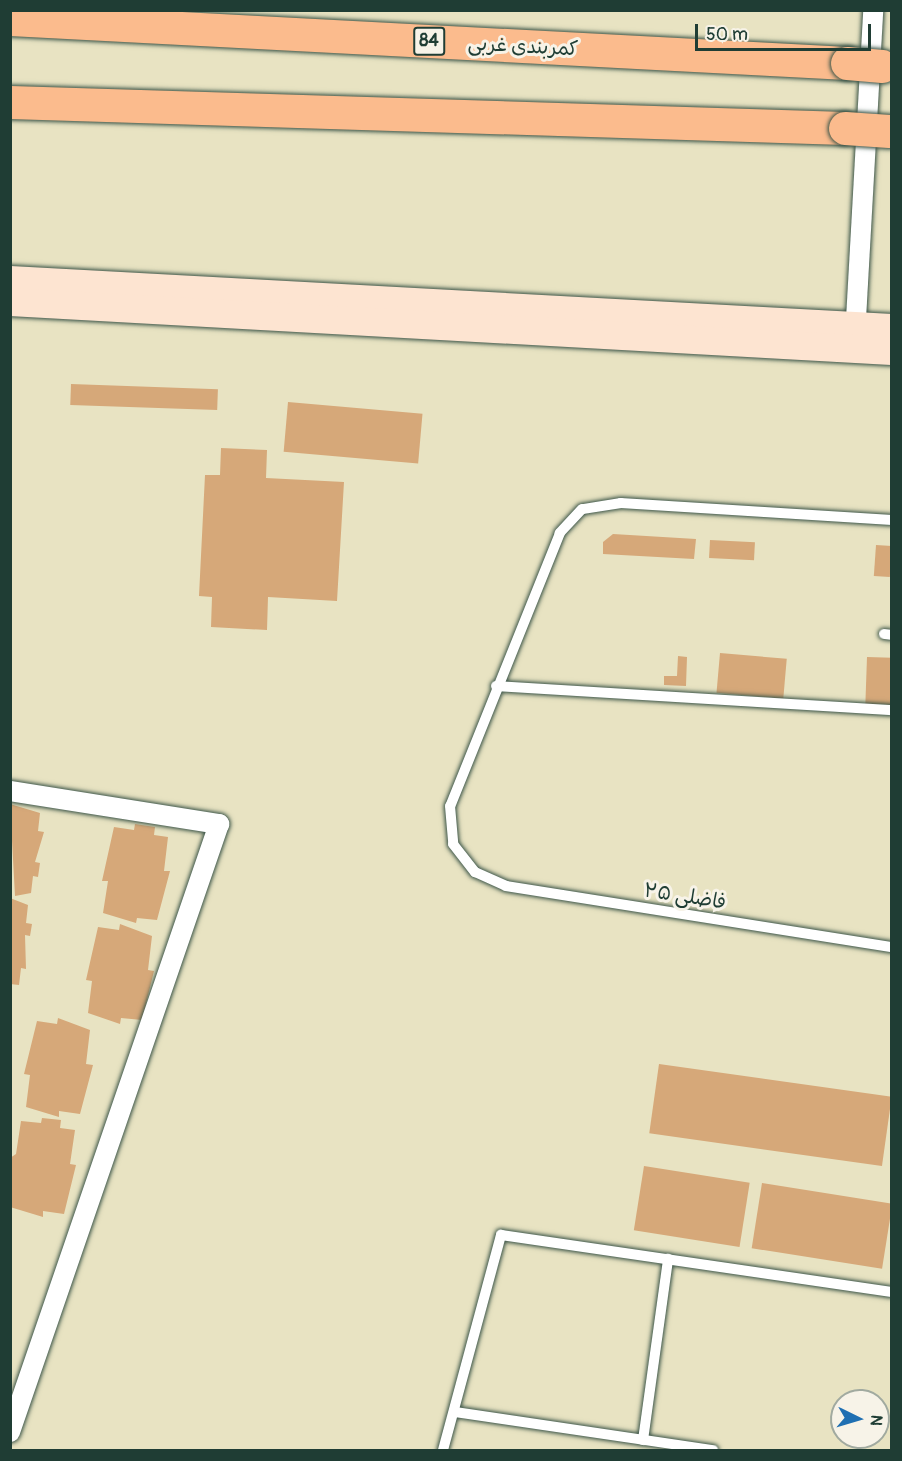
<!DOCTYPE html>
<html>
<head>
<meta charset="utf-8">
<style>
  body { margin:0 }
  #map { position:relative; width:902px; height:1461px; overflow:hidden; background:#e8e3c2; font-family:Pangolin,"Playpen Sans Arabic",sans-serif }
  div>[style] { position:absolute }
  .building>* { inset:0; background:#d6a879; transform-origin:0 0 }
  .roads { filter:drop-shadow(0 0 2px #3d5649) drop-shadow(0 0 2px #3d5649) }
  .lane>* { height:10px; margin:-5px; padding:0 5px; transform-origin:5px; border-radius:5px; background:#fff }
  .street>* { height:20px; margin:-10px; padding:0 10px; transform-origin:10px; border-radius:10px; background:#fff }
  .secondary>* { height:28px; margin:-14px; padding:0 14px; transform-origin:14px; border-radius:14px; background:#fde4d1 }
  .highway>* { height:33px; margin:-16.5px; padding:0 16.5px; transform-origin:16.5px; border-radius:16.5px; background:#fbbb8d }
  .bridges { filter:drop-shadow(0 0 2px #3d5649) drop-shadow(0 0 2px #3d5649) }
  .highway-bridge>* { height:33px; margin:-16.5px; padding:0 16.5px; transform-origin:16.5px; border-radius:16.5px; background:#fbbb8d }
  span { translate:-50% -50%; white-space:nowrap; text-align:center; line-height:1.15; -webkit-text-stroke:6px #f7f3e8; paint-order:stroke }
  .shield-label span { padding:2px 4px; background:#f7f3e8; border:2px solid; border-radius:4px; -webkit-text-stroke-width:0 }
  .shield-label { font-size:18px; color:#1f3d34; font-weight:700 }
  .street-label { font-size:20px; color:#1f3d34 }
  .frame { position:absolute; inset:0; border:12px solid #1f3d34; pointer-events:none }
  .north { position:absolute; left:830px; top:1389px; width:60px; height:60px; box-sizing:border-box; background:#f7f3e8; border:2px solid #a1aaa0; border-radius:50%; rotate:95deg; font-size:16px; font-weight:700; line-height:24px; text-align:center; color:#1f3d34 }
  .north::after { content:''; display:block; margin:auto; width:21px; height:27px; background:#1f6fb2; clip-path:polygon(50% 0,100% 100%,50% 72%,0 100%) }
  .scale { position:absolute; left:695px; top:24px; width:176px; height:27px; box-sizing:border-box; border:3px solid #1f3d34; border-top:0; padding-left:8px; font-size:18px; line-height:21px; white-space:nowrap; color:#1f3d34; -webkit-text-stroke:4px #f7f3e8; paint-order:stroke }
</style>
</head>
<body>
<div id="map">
  <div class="building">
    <div style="left:71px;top:384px;width:147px;height:21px;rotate:2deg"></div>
    <div style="left:288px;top:402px;width:135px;height:50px;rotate:5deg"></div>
    <div style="clip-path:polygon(221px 448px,267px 450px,266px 478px,344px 482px,337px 601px,268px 597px,267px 630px,211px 627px,212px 597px,199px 596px,205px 475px,220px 475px)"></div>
    <div style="clip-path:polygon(613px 534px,696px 539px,694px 559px,603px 554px,603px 542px)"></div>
    <div style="left:710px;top:540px;width:45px;height:18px;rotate:3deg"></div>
    <div style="left:876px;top:545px;width:16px;height:31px;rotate:4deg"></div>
    <div style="left:720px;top:653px;width:67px;height:40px;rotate:5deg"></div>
    <div style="clip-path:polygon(678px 656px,687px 657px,686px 686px,664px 685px,664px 676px,677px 676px)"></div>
    <div style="left:867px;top:657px;width:25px;height:47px;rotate:2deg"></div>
    <div style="clip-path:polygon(10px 804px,40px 813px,38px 831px,44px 832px,35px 862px,40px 863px,38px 877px,33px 876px,31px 893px,15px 896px)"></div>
    <div style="clip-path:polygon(135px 824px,155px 827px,154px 835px,168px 837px,164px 871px,170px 871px,157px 920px,137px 918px,136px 923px,103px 913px,108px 881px,102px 881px,114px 827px,134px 830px)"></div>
    <div style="clip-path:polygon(10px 898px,28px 905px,26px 923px,32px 924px,30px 936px,25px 935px,26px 969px,21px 968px,19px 985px,10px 984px)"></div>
    <div style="clip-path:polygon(120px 924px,152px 936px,148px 970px,154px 971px,142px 1020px,121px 1018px,120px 1024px,88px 1013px,92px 981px,86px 980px,98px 927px,119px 930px)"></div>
    <div style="clip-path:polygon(58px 1018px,90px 1030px,86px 1064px,93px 1065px,80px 1114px,59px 1111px,59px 1117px,26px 1107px,30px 1075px,24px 1074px,37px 1021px,57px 1024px)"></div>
    <div style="left:659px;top:1064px;width:235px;height:70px;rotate:8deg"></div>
    <div style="clip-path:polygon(42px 1118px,61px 1120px,60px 1128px,75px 1130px,70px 1164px,76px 1165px,64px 1214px,43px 1211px,43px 1217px,10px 1207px,10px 1158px,16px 1154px,21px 1121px,41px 1123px)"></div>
    <div style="left:644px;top:1166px;width:107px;height:65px;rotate:9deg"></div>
    <div style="left:762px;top:1183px;width:132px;height:66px;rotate:9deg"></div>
  </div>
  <div class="roads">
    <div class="lane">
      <div style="left:892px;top:520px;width:272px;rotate:-176.4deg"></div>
      <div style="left:621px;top:503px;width:39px;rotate:171deg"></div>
      <div style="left:582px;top:509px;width:33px;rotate:133deg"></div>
      <div style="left:560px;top:533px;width:294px;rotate:111.9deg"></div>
      <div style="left:450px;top:806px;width:38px;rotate:85deg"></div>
      <div style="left:453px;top:844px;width:36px;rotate:52deg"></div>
      <div style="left:475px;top:872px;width:34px;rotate:24deg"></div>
      <div style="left:506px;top:886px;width:391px;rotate:9deg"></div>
      <div style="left:884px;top:634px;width:8px;rotate:7deg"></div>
      <div style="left:496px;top:686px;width:397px;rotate:3.5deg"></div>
      <div style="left:455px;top:1412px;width:261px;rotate:8.4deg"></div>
      <div style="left:643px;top:1440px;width:183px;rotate:-82.1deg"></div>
      <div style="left:443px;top:1450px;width:223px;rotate:-74.9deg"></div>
      <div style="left:501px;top:1235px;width:395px;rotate:8.3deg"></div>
    </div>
    <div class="street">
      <div style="left:855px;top:337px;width:327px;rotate:-86.8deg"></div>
      <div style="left:10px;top:791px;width:212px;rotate:9deg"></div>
      <div style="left:219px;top:824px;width:643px;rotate:108.97deg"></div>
    </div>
    <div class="secondary">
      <div style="left:10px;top:280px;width:883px;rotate:3.12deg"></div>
      <div style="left:10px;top:302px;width:883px;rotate:3.18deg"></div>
    </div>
    <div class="highway">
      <div style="left:10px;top:19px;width:838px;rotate:3.01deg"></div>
      <div style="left:10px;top:102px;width:835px;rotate:1.78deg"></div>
    </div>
  </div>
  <div class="bridges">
    <div class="highway-bridge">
      <div style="left:847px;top:63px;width:35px;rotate:5deg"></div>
      <div style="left:845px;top:128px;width:44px;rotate:3.9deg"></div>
    </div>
  </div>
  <div class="shield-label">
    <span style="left:429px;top:41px">84</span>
  </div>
  <div class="street-label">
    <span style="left:523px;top:46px;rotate:3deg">کمربندی غربی</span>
    <span style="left:685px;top:896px;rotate:9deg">فاضلی ۲۵</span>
  </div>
  <div class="frame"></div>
  <div class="north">N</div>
  <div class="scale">50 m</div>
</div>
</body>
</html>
